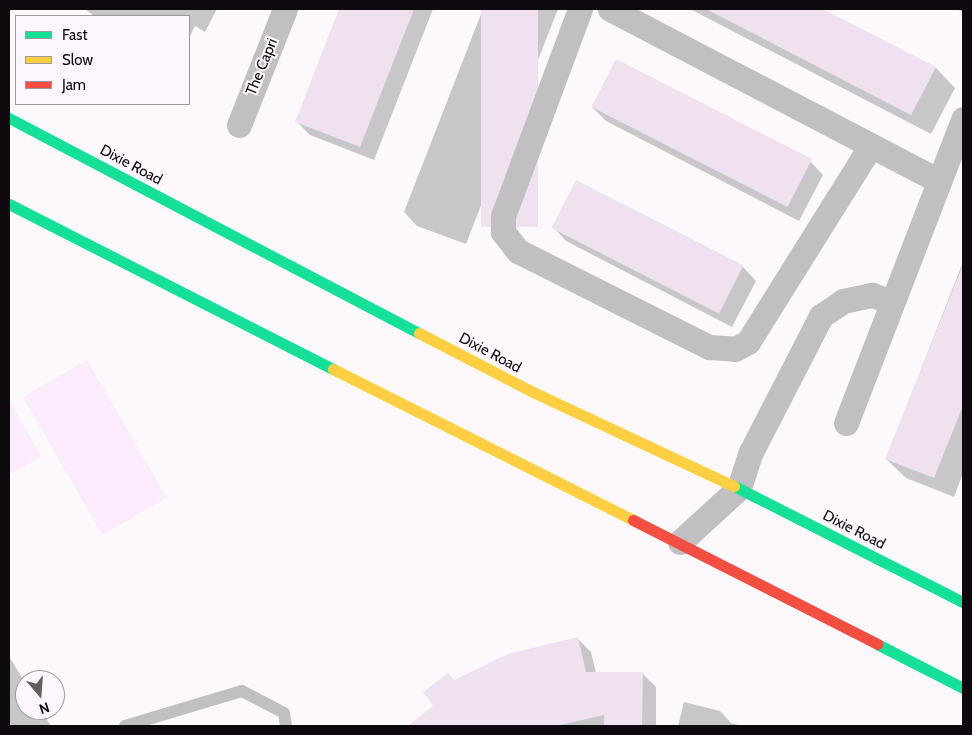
<!DOCTYPE html>
<html>
<head>
<meta charset="utf-8">
<style>
  body { margin:0 }
  #map { position:relative; width:972px; height:735px; overflow:hidden; background:#fcf8fc; font-family:Cabin,sans-serif }
  div>[style] { position:absolute }
  .green>* { inset:0; background:#fbebfc; transform-origin:0 0 }
  .shadow>* { inset:0; background:#0003 }
  .building>* { inset:0; background:#efe1f0; transform-origin:0 0 }
  .lane>* { height:12px; margin:-6px; padding:0 6px; transform-origin:6px; border-radius:6px; background:#c1bfc1 }
  .street>* { height:25px; margin:-12.5px; padding:0 12.5px; transform-origin:12.5px; border-radius:12.5px; background:#c1bfc1 }
  .fast>* { height:11px; margin:-5.5px; padding:0 5.5px; transform-origin:5.5px; border-radius:5.5px; background:#16e098 }
  .slow>* { height:11px; margin:-5.5px; padding:0 5.5px; transform-origin:5.5px; border-radius:5.5px; background:#ffcf43 }
  .jam>* { height:11px; margin:-5.5px; padding:0 5.5px; transform-origin:5.5px; border-radius:5.5px; background:#f24e42 }
  span { translate:-50% -50%; white-space:nowrap; text-align:center; line-height:1.15; -webkit-text-stroke:4px #fdf7fd; paint-order:stroke }
  .street-label { font-size:15px; color:#0e090e }
  .frame { position:absolute; inset:0; border:10px solid #0e090e; pointer-events:none }
  .legend { position:absolute; left:15px; top:15px; width:175px; height:90px; box-sizing:border-box; background:#fdf7fd; border:1px solid #9d989d; margin:0; padding:6px 9px; list-style:none; font-size:15px; color:#0e090e }
  .legend li { display:flex; align-items:center; gap:10px; height:25px }
  .legend b { width:25px; border:1px solid #9d989d }
  .north { position:absolute; left:15px; top:670px; width:50px; height:50px; box-sizing:border-box; background:#fdf7fd; border:1px solid #9d989d; border-radius:50%; rotate:162deg; font-size:14px; font-weight:700; line-height:20px; text-align:center; color:#0e090e }
  .north::after { content:''; display:block; margin:auto; width:18px; height:22px; background:#615d61; clip-path:polygon(50% 0,100% 100%,50% 72%,0 100%) }
</style>
</head>
<body>
<div id="map">
  <div class="green">
    <div style="left:87px;top:360px;width:159px;height:74px;rotate:60deg"></div>
    <div style="clip-path:polygon(9px 400px,41px 456px,9px 475px)"></div>
  </div>
  <div class="shadow">
    <div style="clip-path:polygon(85px 9px,217px 9px,205px 32px,195px 26px,189px 38px,189px 16px,94px 16px)"></div>
    <div style="clip-path:polygon(340px 9px,433px 9px,374px 160px,310px 135px,296px 121px)"></div>
    <div style="clip-path:polygon(483px 9px,558px 9px,466px 244px,417px 226px,404px 212px)"></div>
    <div style="clip-path:polygon(690px 9px,820px 9px,936px 68px,955px 88px,931px 134px)"></div>
    <div style="clip-path:polygon(956px 9px,963px 9px,963px 12px)"></div>
    <div style="clip-path:polygon(592px 107px,810px 161px,823px 175px,799px 221px,606px 121px)"></div>
    <div style="clip-path:polygon(577px 182px,743px 267px,756px 281px,732px 327px,566px 241px,553px 227px)"></div>
    <div style="clip-path:polygon(963px 262px,963px 473px,954px 497px,906px 478px,886px 459px)"></div>
    <div style="clip-path:polygon(578px 639px,591px 652px,596px 673px,642px 673px,656px 687px,656px 726px,417px 726px,455px 681px)"></div>
    <div style="clip-path:polygon(9px 656px,25px 683px,25px 710px,41px 710px,51px 726px,9px 726px)"></div>
    <div style="clip-path:polygon(684px 702px,720px 711px,731px 723px,742px 726px,678px 726px)"></div>
  </div>
  <div class="building">
    <div style="clip-path:polygon(339px 9px,414px 9px,360px 147px,295px 122px)"></div>
    <div style="left:481px;top:9px;width:57px;height:218px"></div>
    <div style="clip-path:polygon(706px 9px,823px 9px,936px 67px,911px 115px)"></div>
    <div style="left:616px;top:59px;width:220px;height:54px;rotate:27deg"></div>
    <div style="left:576px;top:180px;width:188px;height:54px;rotate:27deg"></div>
    <div style="clip-path:polygon(962px 267px,963px 406px,934px 478px,885px 459px)"></div>
    <div style="clip-path:polygon(578px 637px,586px 672px,643px 672px,642px 726px,604px 726px,604px 715px,556px 726px,408px 726px,433px 706px,423px 692px,448px 673px,454px 680px,508px 654px)"></div>
  </div>
  <div class="lane">
    <div style="left:125px;top:726px;width:122px;rotate:-16.7deg"></div>
    <div style="left:242px;top:691px;width:47px;rotate:27.6deg"></div>
    <div style="left:284px;top:713px;width:13px;rotate:81deg"></div>
  </div>
  <div class="street">
    <div style="left:580px;top:9px;width:221px;rotate:110.4deg"></div>
    <div style="left:503px;top:216px;width:16px;rotate:90deg"></div>
    <div style="left:503px;top:232px;width:24px;rotate:52deg"></div>
    <div style="left:518px;top:251px;width:214px;rotate:26.7deg"></div>
    <div style="left:709px;top:347px;width:26px;rotate:4deg"></div>
    <div style="left:735px;top:349px;width:15px;rotate:-28deg"></div>
    <div style="left:748px;top:342px;width:232px;rotate:-58deg"></div>
    <div style="left:610px;top:9px;width:371px;rotate:27.6deg"></div>
    <div style="left:239px;top:125px;width:125px;rotate:-68.4deg"></div>
    <div style="left:846px;top:423px;width:326px;rotate:-68.9deg"></div>
    <div style="left:680px;top:542px;width:80px;rotate:-42.5deg"></div>
    <div style="left:739px;top:488px;width:38px;rotate:-72deg"></div>
    <div style="left:751px;top:452px;width:153px;rotate:-62.8deg"></div>
    <div style="left:821px;top:316px;width:27px;rotate:-34deg"></div>
    <div style="left:843px;top:301px;width:30px;rotate:-12deg"></div>
    <div style="left:872px;top:295px;width:21px;rotate:19deg"></div>
  </div>
  <div class="fast">
    <div style="left:9px;top:118px;width:463px;rotate:27.7deg"></div>
    <div style="left:9px;top:204px;width:364px;rotate:27deg"></div>
    <div style="left:734px;top:486px;width:257px;rotate:26.9deg"></div>
    <div style="left:877px;top:644px;width:97px;rotate:27.1deg"></div>
  </div>
  <div class="slow">
    <div style="left:419px;top:333px;width:128px;rotate:27.4deg"></div>
    <div style="left:533px;top:392px;width:222px;rotate:25.1deg"></div>
    <div style="left:333px;top:369px;width:336px;rotate:26.7deg"></div>
  </div>
  <div class="jam">
    <div style="left:633px;top:520px;width:274px;rotate:26.9deg"></div>
  </div>
  <div class="street-label">
    <span style="left:262px;top:67px;rotate:-68deg">The Capri</span>
    <span style="left:131px;top:165px;rotate:28deg">Dixie Road</span>
    <span style="left:490px;top:353px;rotate:28deg">Dixie Road</span>
    <span style="left:854px;top:530px;rotate:27deg">Dixie Road</span>
  </div>
  <div class="frame"></div>
  <ul class="legend">
  <li><b style="height:6px;background:#16e098"></b>Fast</li>
  <li><b style="height:6px;background:#ffcf43"></b>Slow</li>
  <li><b style="height:6px;background:#f24e42"></b>Jam</li>
  </ul>
  <div class="north">N</div>
</div>
</body>
</html>
